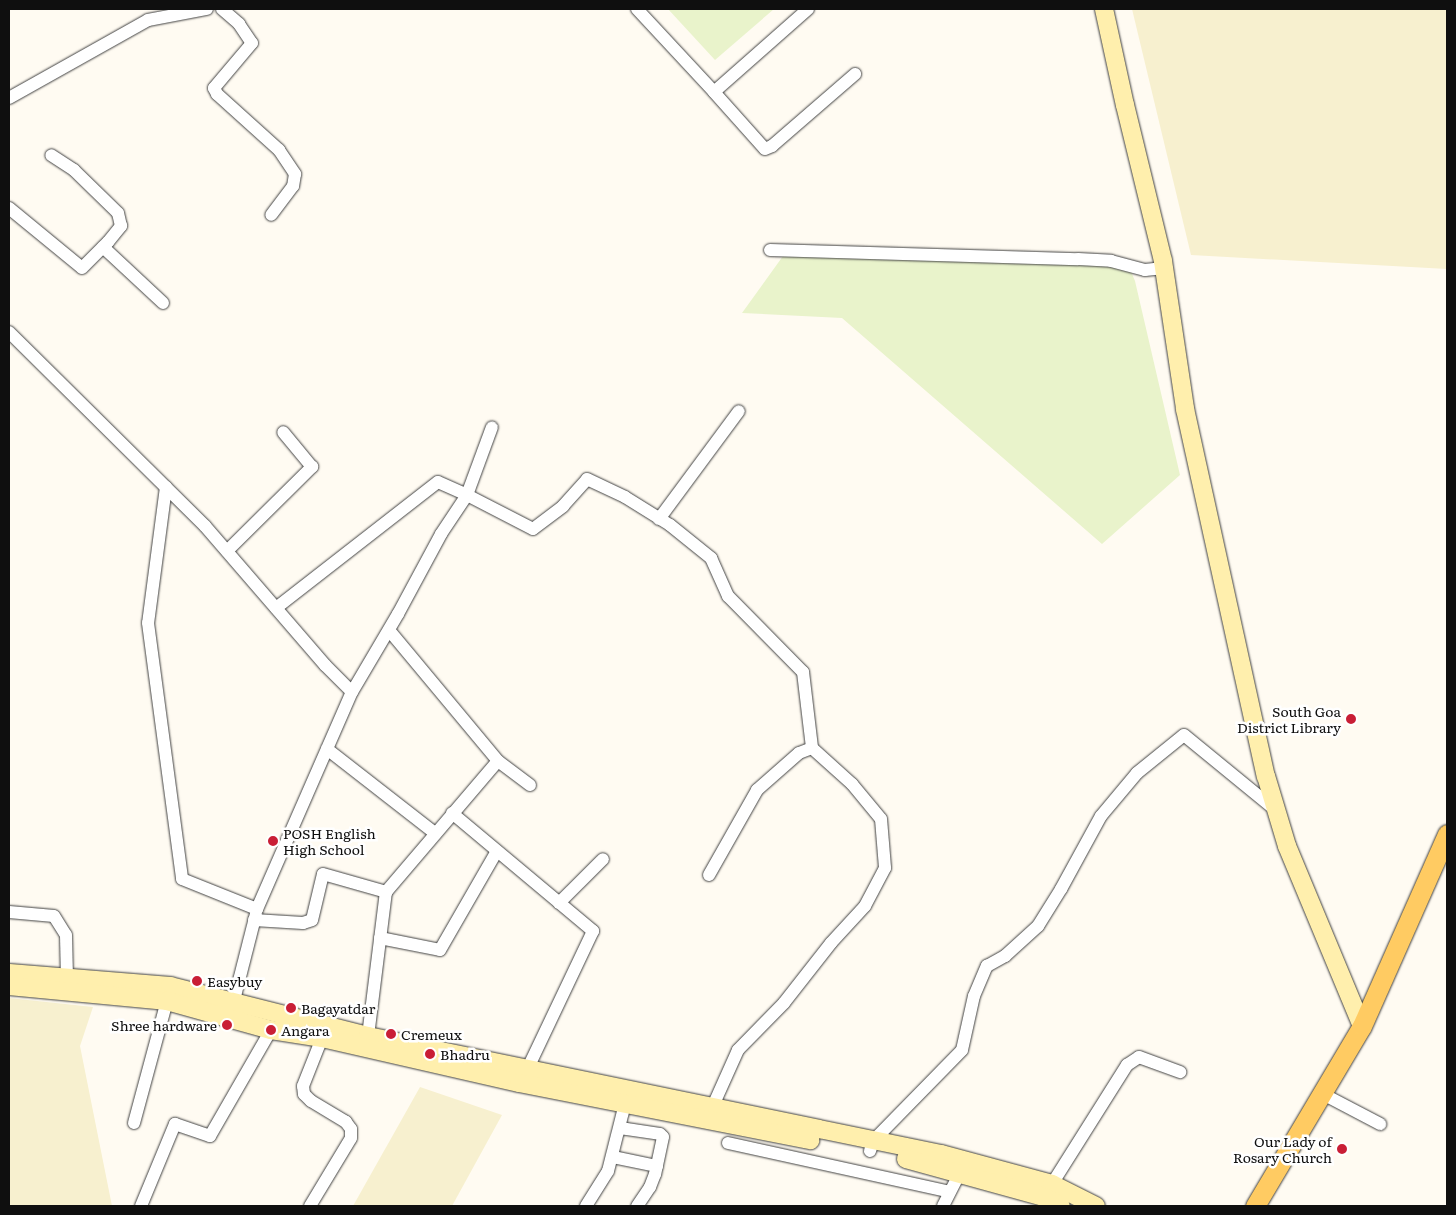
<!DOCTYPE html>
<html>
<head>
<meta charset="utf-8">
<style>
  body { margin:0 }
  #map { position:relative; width:1456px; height:1215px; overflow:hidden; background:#fffbf2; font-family:Literata,serif }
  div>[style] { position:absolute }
  .farmland>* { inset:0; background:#f7f0cf }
  .pitch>* { inset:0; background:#e9f3cb }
  .roads { filter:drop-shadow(0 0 1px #424242) drop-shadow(0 0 1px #424242) }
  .street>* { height:12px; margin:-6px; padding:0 6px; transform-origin:6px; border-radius:6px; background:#fff }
  .secondary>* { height:18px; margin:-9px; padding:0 9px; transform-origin:9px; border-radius:9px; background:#ffefad }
  .primary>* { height:19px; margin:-9.5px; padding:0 9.5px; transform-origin:9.5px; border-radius:9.5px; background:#ffcb62 }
  .dots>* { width:14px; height:14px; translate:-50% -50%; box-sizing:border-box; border:2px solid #fff; border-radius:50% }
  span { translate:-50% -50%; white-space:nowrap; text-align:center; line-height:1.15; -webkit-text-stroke:5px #fff; paint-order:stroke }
  .poi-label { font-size:14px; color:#0f0f0f }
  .right { translate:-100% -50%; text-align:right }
  .left { translate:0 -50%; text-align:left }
  .frame { position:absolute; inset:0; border:10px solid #0f0f0f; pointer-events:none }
</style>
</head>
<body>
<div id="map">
  <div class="farmland">
    <div style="clip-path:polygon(1132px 9px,1447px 9px,1447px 269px,1191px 255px)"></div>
    <div style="clip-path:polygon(9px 998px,93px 1007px,80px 1046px,112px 1206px,9px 1206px)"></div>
    <div style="clip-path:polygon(420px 1087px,502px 1115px,452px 1206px,353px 1206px)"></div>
  </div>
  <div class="pitch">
    <div style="clip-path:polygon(668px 9px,774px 9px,715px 60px)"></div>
    <div style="clip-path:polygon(783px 256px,1127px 262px,1135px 281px,1180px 475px,1102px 544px,842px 318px,742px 313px)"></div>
  </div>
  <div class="roads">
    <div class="street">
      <div style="left:222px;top:9px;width:23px;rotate:41deg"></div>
      <div style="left:239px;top:24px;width:23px;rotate:56deg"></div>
      <div style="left:252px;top:43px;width:59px;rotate:130.2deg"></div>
      <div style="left:214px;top:88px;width:7px;rotate:63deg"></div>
      <div style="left:217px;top:94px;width:84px;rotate:42.1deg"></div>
      <div style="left:279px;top:150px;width:29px;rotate:56deg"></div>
      <div style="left:295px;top:174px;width:12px;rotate:99deg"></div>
      <div style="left:293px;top:186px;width:36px;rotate:127deg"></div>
      <div style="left:637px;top:9px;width:113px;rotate:47.1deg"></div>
      <div style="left:808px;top:9px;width:125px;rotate:138.6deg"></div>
      <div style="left:714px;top:92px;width:76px;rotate:48.2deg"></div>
      <div style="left:765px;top:149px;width:8px;rotate:-23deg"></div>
      <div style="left:772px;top:146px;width:110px;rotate:-40.9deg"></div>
      <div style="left:9px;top:98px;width:159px;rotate:-29.3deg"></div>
      <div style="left:148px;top:20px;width:60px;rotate:-10.6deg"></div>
      <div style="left:9px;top:208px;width:94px;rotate:39.4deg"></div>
      <div style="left:82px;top:268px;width:37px;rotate:-45deg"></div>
      <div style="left:108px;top:242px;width:21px;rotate:-51deg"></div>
      <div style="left:121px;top:226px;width:13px;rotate:-103deg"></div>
      <div style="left:118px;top:213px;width:62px;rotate:-135.7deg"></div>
      <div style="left:74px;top:170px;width:27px;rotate:-147deg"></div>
      <div style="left:103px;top:247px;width:82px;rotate:43deg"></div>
      <div style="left:770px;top:250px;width:308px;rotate:1.7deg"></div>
      <div style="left:1078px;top:259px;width:33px;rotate:3deg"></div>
      <div style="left:1111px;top:261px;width:35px;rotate:15deg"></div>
      <div style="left:1145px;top:270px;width:19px;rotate:-6deg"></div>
      <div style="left:9px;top:332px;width:276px;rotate:44.7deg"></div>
      <div style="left:205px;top:526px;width:184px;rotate:49.2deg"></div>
      <div style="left:325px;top:665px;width:38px;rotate:45deg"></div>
      <div style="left:352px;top:692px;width:91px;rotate:-59.5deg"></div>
      <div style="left:398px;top:614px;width:91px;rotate:-61.7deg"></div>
      <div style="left:441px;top:534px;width:47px;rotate:-56.3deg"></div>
      <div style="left:467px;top:495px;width:74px;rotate:27.3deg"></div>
      <div style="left:533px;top:529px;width:38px;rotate:-37deg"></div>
      <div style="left:563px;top:506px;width:36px;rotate:-48deg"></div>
      <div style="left:587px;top:479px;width:42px;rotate:25.3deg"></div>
      <div style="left:625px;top:497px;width:53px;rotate:31.9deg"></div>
      <div style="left:670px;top:525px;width:53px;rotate:38.8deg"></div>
      <div style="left:711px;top:558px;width:42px;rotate:65.9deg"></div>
      <div style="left:728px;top:596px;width:107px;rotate:45.4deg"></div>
      <div style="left:803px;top:672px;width:77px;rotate:83.2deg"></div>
      <div style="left:812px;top:748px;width:54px;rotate:42deg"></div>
      <div style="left:852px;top:784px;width:45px;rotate:50.4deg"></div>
      <div style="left:881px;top:819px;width:49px;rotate:85.3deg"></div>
      <div style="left:885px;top:868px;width:43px;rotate:117.8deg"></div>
      <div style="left:865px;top:906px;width:50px;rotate:132.6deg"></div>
      <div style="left:831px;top:943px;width:76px;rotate:128.1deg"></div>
      <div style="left:784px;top:1003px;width:66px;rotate:134.4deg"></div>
      <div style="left:738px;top:1050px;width:64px;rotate:114.1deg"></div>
      <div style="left:166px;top:487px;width:137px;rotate:97.5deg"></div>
      <div style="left:148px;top:623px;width:258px;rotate:82.4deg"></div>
      <div style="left:182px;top:879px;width:81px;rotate:21.8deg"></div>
      <div style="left:257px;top:909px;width:237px;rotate:-66.4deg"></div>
      <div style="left:659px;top:519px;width:134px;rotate:-53.5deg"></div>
      <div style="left:227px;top:551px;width:120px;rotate:-44.7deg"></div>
      <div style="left:312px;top:467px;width:45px;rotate:-129.6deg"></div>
      <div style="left:276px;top:608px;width:205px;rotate:-37.9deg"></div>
      <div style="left:438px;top:482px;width:32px;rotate:24deg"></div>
      <div style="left:467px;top:495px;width:72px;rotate:-69.8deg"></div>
      <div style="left:327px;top:749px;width:137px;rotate:37.9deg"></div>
      <div style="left:498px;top:761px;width:40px;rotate:37deg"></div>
      <div style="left:452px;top:813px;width:184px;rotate:39.9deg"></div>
      <div style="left:593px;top:931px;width:154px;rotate:115.4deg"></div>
      <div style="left:709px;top:875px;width:98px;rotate:-60.5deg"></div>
      <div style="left:757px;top:790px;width:56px;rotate:-41.4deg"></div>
      <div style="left:799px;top:753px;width:14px;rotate:-21deg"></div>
      <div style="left:559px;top:903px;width:62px;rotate:-45deg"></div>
      <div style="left:9px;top:912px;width:45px;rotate:5.1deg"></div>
      <div style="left:54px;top:916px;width:22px;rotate:58deg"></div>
      <div style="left:66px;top:935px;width:43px;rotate:88.7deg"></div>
      <div style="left:254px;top:920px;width:49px;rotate:3.5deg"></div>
      <div style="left:303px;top:923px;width:9px;rotate:-18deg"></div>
      <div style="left:312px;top:920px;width:47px;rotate:-76.6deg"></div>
      <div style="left:323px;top:874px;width:66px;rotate:15.9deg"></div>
      <div style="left:380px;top:938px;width:61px;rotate:11.3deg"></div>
      <div style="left:440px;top:950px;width:114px;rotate:-60.1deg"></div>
      <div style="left:232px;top:1008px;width:97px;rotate:-75.7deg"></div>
      <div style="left:368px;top:1036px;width:145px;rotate:-82.9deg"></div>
      <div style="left:386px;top:892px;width:172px;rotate:-49.5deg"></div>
      <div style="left:498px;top:761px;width:170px;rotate:-129.8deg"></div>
      <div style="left:1321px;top:1093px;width:67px;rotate:27.7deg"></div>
      <div style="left:134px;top:1123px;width:126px;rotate:-74.9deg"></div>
      <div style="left:620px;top:1128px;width:40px;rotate:8.5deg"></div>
      <div style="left:660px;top:1134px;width:4px;rotate:45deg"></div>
      <div style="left:663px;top:1137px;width:38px;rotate:102deg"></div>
      <div style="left:655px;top:1174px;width:14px;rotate:111deg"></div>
      <div style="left:650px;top:1187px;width:23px;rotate:124deg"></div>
      <div style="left:728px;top:1143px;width:227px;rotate:12.4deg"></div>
      <div style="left:870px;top:1151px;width:10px;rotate:-73deg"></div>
      <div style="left:873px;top:1141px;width:127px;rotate:-45.6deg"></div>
      <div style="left:962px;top:1050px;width:55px;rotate:-77.5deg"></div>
      <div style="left:974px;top:996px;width:33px;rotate:-67deg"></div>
      <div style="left:987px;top:966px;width:21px;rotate:-29deg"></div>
      <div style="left:1005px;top:956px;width:45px;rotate:-42.3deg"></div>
      <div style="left:1038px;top:926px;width:44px;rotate:-58.1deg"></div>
      <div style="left:1061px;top:889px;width:83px;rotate:-61.3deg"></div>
      <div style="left:1101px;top:816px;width:56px;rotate:-50.1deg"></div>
      <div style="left:1137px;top:773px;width:60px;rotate:-39deg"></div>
      <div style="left:1184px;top:735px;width:120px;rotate:39.3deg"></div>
      <div style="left:613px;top:1157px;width:45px;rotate:11.6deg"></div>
      <div style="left:1052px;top:1184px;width:141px;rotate:-57.8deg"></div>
      <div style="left:1127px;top:1065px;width:14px;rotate:-34deg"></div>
      <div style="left:1139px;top:1057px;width:44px;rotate:20.1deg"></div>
      <div style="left:141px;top:1206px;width:89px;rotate:-67.5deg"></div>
      <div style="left:175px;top:1124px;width:37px;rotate:19deg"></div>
      <div style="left:210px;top:1136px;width:122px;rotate:-60.1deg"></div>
      <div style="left:310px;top:1206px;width:79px;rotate:-58.9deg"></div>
      <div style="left:351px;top:1138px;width:9px;rotate:-90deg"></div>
      <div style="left:351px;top:1129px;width:9px;rotate:-126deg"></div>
      <div style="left:346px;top:1122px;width:41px;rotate:-149deg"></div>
      <div style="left:311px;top:1101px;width:10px;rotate:-135deg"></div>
      <div style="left:304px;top:1094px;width:8px;rotate:-97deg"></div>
      <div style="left:303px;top:1086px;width:52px;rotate:-68.4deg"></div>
      <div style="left:586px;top:1206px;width:41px;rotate:-57.8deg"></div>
      <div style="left:608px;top:1171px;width:77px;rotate:-75.8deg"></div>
      <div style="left:943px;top:1206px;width:38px;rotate:-63deg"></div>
    </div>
    <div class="secondary">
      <div style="left:1104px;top:9px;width:98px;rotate:77.7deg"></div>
      <div style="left:1125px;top:105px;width:161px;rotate:76.3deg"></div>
      <div style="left:1163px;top:261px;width:150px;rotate:81.5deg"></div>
      <div style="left:1185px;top:409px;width:376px;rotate:77.6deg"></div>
      <div style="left:1266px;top:776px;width:73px;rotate:73.3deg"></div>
      <div style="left:1287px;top:846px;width:195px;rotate:67.4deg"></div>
      <div style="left:9px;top:973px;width:162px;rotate:4.6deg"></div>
      <div style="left:170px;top:986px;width:204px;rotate:14.2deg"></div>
      <div style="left:368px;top:1036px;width:585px;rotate:11.64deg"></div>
      <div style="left:941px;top:1154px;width:115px;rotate:15.1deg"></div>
      <div style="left:1052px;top:1184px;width:49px;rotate:26.6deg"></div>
      <div style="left:9px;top:986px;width:159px;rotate:5.4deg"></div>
      <div style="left:167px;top:1001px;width:108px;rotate:15.6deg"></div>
      <div style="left:271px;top:1030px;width:52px;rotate:8.9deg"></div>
      <div style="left:322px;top:1038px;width:202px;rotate:12.9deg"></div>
      <div style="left:519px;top:1083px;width:297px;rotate:11.1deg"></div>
      <div style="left:906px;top:1159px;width:143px;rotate:15.4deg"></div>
      <div style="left:1044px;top:1197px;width:19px;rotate:28deg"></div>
    </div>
    <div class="primary">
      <div style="left:1255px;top:1206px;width:209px;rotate:-59.3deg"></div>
      <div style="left:1362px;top:1026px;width:210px;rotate:-66.1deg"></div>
    </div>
  </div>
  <div class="dots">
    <div style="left:1351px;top:719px;background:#c91e35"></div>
    <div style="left:273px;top:841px;background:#c91e35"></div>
    <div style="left:197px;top:981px;background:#c91e35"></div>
    <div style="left:291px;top:1008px;background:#c91e35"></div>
    <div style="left:227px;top:1025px;background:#c91e35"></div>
    <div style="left:271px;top:1030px;background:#c91e35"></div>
    <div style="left:391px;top:1034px;background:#c91e35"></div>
    <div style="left:430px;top:1054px;background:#c91e35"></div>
    <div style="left:1342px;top:1149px;background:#c91e35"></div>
  </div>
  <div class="poi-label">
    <span class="right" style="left:1341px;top:719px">South Goa<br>District Library</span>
    <span class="left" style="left:283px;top:841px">POSH English<br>High School</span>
    <span class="left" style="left:207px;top:981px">Easybuy</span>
    <span class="left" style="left:301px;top:1008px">Bagayatdar</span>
    <span class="right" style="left:217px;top:1025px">Shree hardware</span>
    <span class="left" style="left:281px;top:1030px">Angara</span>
    <span class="left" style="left:401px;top:1034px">Cremeux</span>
    <span class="left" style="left:440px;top:1054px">Bhadru</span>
    <span class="right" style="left:1332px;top:1149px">Our Lady of<br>Rosary Church</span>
  </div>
  <div class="frame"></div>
</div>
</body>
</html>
